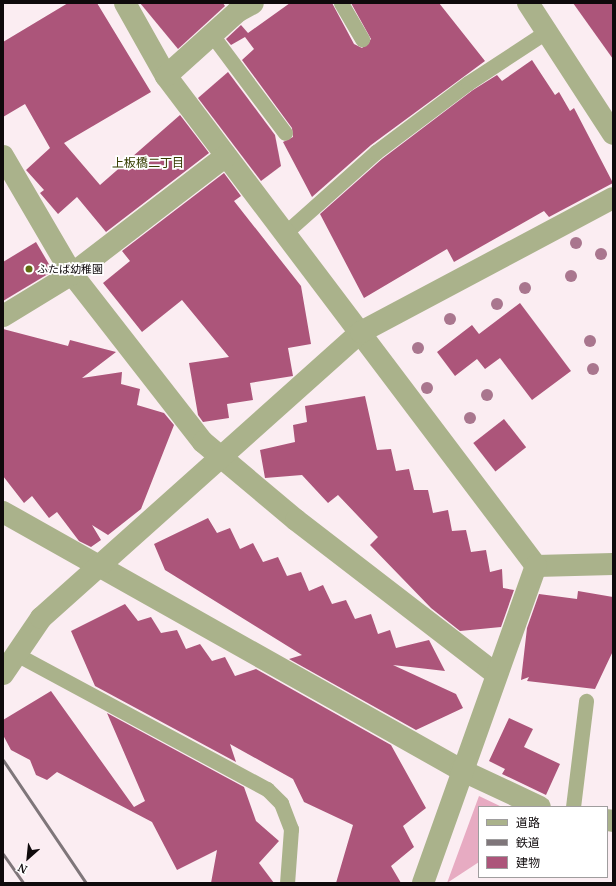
<!DOCTYPE html>
<html>
<head>
<meta charset="utf-8">
<style>
  body { margin:0 }
  #map { position:relative; width:616px; height:886px; overflow:hidden; background:#fbedf2; font-family:"Noto Serif","Noto Sans JP",serif }
  div>[style] { position:absolute }
  .green>* { inset:0; background:#e7abc2 }
  .building>* { inset:0; background:#ac557a; transform-origin:0 0 }
  .service>* { height:15px; margin:-7.5px; padding:0 7.5px; transform-origin:7.5px; border-radius:7.5px; background:#aab28b }
  .minor>* { height:22px; margin:-11px; padding:0 11px; transform-origin:11px; border-radius:11px; background:#aab28b }
  .tertiary>* { height:22px; margin:-11px; padding:0 11px; transform-origin:11px; border-radius:11px; background:#aab28b }
  .rail>* { height:3px; margin:-1.5px; padding:0 1.5px; transform-origin:1.5px; border-radius:1.5px; background:#7f767a }
  .trees>* { width:12px; height:12px; margin:-6px; border-radius:50%; background:#a9768e }
  .dots>* { width:11px; height:11px; translate:-50% -50%; box-sizing:border-box; border:2px solid #fff; border-radius:50% }
  span { translate:-50% -50%; white-space:nowrap; text-align:center; line-height:1.15; -webkit-text-stroke:3.5px #fff; paint-order:stroke }
  .poi-label { font-size:11px; color:#0f0a0c }
  .left { translate:0 -50%; text-align:left }
  .neighbourhood-label { font-size:12px; color:#353c00 }
  .frame { position:absolute; inset:0; border:4px solid #0f0a0c; pointer-events:none }
  .legend { position:absolute; left:478px; top:806px; width:130px; height:72px; box-sizing:border-box; background:#fff; border:1px solid #9f9d9e; margin:0; padding:5px 7px; list-style:none; font-size:12px; color:#0f0a0c }
  .legend li { display:flex; align-items:center; gap:8px; height:20px }
  .legend b { width:20px; border:1px solid #9f9d9e }
  .north { position:absolute; left:8px; top:838px; width:40px; height:40px; -webkit-text-stroke:3px #fff; paint-order:stroke; rotate:207deg; font-size:11px; font-weight:700; line-height:16px; text-align:center; color:#0f0a0c }
  .north::after { content:''; display:block; margin:auto; width:14px; height:18px; background:#0f0a0c; clip-path:polygon(50% 0,100% 100%,50% 72%,0 100%) }
</style>
</head>
<body>
<div id="map">
  <div class="green">
    <div style="clip-path:polygon(479px 796px,502px 807px,479px 807px,479px 862px,447px 883px)"></div>
  </div>
  <div class="building">
    <div style="clip-path:polygon(68px 3px,97px 3px,151px 92px,64px 143px,100px 185px,180px 115px,209px 153px,106px 232px,77px 197px,58px 214px,40px 193px,44px 190px,26px 170px,50px 148px,25px 104px,3px 117px,3px 42px)"></div>
    <div style="clip-path:polygon(140px 3px,223px 3px,225px 6px,178px 49px)"></div>
    <div style="clip-path:polygon(290px 3px,332px 3px,354px 44px,362px 48px,371px 39px,351px 3px,439px 3px,485px 61px,371px 145px,312px 197px,283px 142px,293px 137px,292px 128px,242px 60px,254px 49px,245px 37px,231px 45px,226px 39px,241px 25px,248px 33px)"></div>
    <div style="clip-path:polygon(573px 3px,613px 3px,613px 59px)"></div>
    <div style="clip-path:polygon(532px 60px,555px 95px,559px 92px,570px 111px,574px 108px,613px 183px,549px 217px,544px 211px,454px 262px,447px 249px,364px 298px,320px 214px,382px 159px,473px 90px,497px 75px,502px 81px)"></div>
    <div style="clip-path:polygon(228px 72px,275px 135px,281px 166px,261px 181px,198px 98px)"></div>
    <div style="clip-path:polygon(224px 173px,241px 196px,234px 201px,301px 286px,311px 344px,288px 348px,293px 376px,250px 383px,253px 400px,227px 404px,229px 418px,203px 422px,198px 415px,189px 363px,229px 357px,182px 300px,142px 332px,103px 283px,130px 261px,122px 251px)"></div>
    <div style="clip-path:polygon(36px 242px,53px 271px,3px 301px,3px 262px)"></div>
    <div style="clip-path:polygon(520px 303px,571px 371px,532px 400px,500px 358px,485px 369px,477px 359px,455px 376px,437px 352px,472px 325px,479px 334px)"></div>
    <div style="clip-path:polygon(3px 329px,68px 346px,70px 340px,116px 352px,82px 378px,122px 372px,121px 384px,140px 389px,137px 405px,164px 413px,174px 425px,141px 509px,108px 535px,92px 525px,101px 540px,91px 547px,79px 541px,57px 512px,49px 518px,32px 496px,24px 503px,3px 476px)"></div>
    <div style="clip-path:polygon(365px 396px,377px 450px,391px 449px,396px 471px,409px 469px,414px 490px,428px 490px,433px 513px,448px 510px,452px 531px,466px 530px,471px 552px,486px 550px,490px 572px,502px 569px,503px 588px,514px 590px,501px 627px,460px 631px,431px 608px,370px 545px,378px 537px,338px 495px,328px 503px,302px 475px,265px 478px,260px 450px,295px 442px,293px 425px,307px 422px,305px 406px)"></div>
    <div style="left:504px;top:419px;width:36px;height:39px;rotate:52deg"></div>
    <div style="clip-path:polygon(208px 518px,217px 533px,230px 528px,240px 549px,253px 543px,263px 562px,278px 557px,287px 576px,301px 572px,309px 591px,323px 585px,332px 604px,346px 600px,355px 619px,371px 614px,378px 634px,390px 630px,396px 648px,429px 640px,445px 671px,393px 665px,456px 694px,463px 708px,416px 730px,289px 659px,302px 655px,165px 570px,154px 544px)"></div>
    <div style="clip-path:polygon(578px 591px,613px 597px,613px 651px,595px 689px,527px 681px,529px 677px,521px 680px,527px 628px,539px 594px,577px 599px)"></div>
    <div style="clip-path:polygon(125px 604px,138px 621px,151px 617px,161px 633px,177px 630px,186px 649px,200px 644px,212px 661px,225px 657px,235px 676px,256px 669px,391px 745px,426px 808px,403px 826px,414px 847px,391px 866px,401px 883px,336px 883px,353px 825px,304px 802px,293px 779px,230px 744px,236px 762px,95px 686px,71px 631px)"></div>
    <div style="clip-path:polygon(51px 691px,134px 807px,145px 801px,107px 713px,244px 787px,256px 821px,279px 841px,259px 863px,274px 883px,211px 883px,217px 850px,177px 870px,152px 822px,57px 772px,47px 780px,36px 775px,30px 760px,11px 750px,3px 735px,3px 720px)"></div>
    <div style="clip-path:polygon(509px 718px,533px 729px,524px 747px,560px 764px,546px 795px,502px 774px,505px 769px,489px 761px)"></div>
  </div>
  <div class="service">
    <div style="left:341px;top:3px;width:42px;rotate:59.7deg"></div>
    <div style="left:212px;top:35px;width:122px;rotate:53.3deg"></div>
    <div style="left:285px;top:233px;width:122px;rotate:-41.7deg"></div>
    <div style="left:376px;top:152px;width:115px;rotate:-36.9deg"></div>
    <div style="left:468px;top:83px;width:93px;rotate:-33.2deg"></div>
    <div style="left:16px;top:654px;width:285px;rotate:28.3deg"></div>
    <div style="left:267px;top:789px;width:20px;rotate:45deg"></div>
    <div style="left:281px;top:803px;width:28px;rotate:69deg"></div>
    <div style="left:291px;top:829px;width:54px;rotate:94.2deg"></div>
    <div style="left:573px;top:807px;width:107px;rotate:-83deg"></div>
  </div>
  <div class="minor">
    <div style="left:125px;top:3px;width:84px;rotate:60.7deg"></div>
    <div style="left:166px;top:76px;width:614px;rotate:52.94deg"></div>
    <div style="left:166px;top:76px;width:96px;rotate:-42deg"></div>
    <div style="left:237px;top:12px;width:18px;rotate:-29deg"></div>
    <div style="left:3px;top:156px;width:137px;rotate:59.7deg"></div>
    <div style="left:72px;top:274px;width:213px;rotate:52.1deg"></div>
    <div style="left:203px;top:442px;width:121px;rotate:40deg"></div>
    <div style="left:296px;top:520px;width:251px;rotate:37.6deg"></div>
    <div style="left:3px;top:316px;width:81px;rotate:-31.3deg"></div>
    <div style="left:72px;top:274px;width:194px;rotate:-37.5deg"></div>
    <div style="left:3px;top:512px;width:526px;rotate:29.39deg"></div>
    <div style="left:461px;top:770px;width:87px;rotate:25.1deg"></div>
    <div style="left:536px;top:566px;width:77px;rotate:-1.5deg"></div>
    <div style="left:3px;top:674px;width:68px;rotate:-55.8deg"></div>
    <div style="left:41px;top:618px;width:429px;rotate:-41.8deg"></div>
    <div style="left:361px;top:332px;width:285px;rotate:-28deg"></div>
    <div style="left:607px;top:820px;width:6px;rotate:9deg"></div>
    <div style="left:423px;top:883px;width:337px;rotate:-70.4deg"></div>
  </div>
  <div class="tertiary">
    <div style="left:528px;top:3px;width:156px;rotate:57deg"></div>
  </div>
  <div class="rail">
    <div style="left:3px;top:760px;width:148px;rotate:56deg"></div>
    <div style="left:3px;top:854px;width:35px;rotate:55deg"></div>
  </div>
  <div class="trees">
    <div style="left:576px;top:243px"></div>
    <div style="left:601px;top:254px"></div>
    <div style="left:571px;top:276px"></div>
    <div style="left:525px;top:288px"></div>
    <div style="left:497px;top:304px"></div>
    <div style="left:450px;top:319px"></div>
    <div style="left:590px;top:341px"></div>
    <div style="left:418px;top:348px"></div>
    <div style="left:593px;top:369px"></div>
    <div style="left:427px;top:388px"></div>
    <div style="left:487px;top:395px"></div>
    <div style="left:470px;top:418px"></div>
  </div>
  <div class="dots">
    <div style="left:29px;top:269px;background:#616b12"></div>
  </div>
  <div class="poi-label">
    <span class="left" style="left:37px;top:269px">ふたば幼稚園</span>
  </div>
  <div class="neighbourhood-label">
    <span style="left:148px;top:163px">上板橋二丁目</span>
  </div>
  <div class="frame"></div>
  <ul class="legend">
  <li><b style="height:5px;background:#aab28b"></b>道路</li>
  <li><b style="height:5px;background:#7f767a"></b>鉄道</li>
  <li><b style="height:11px;background:#ac557a"></b>建物</li>
  </ul>
  <div class="north">N</div>
</div>
</body>
</html>
